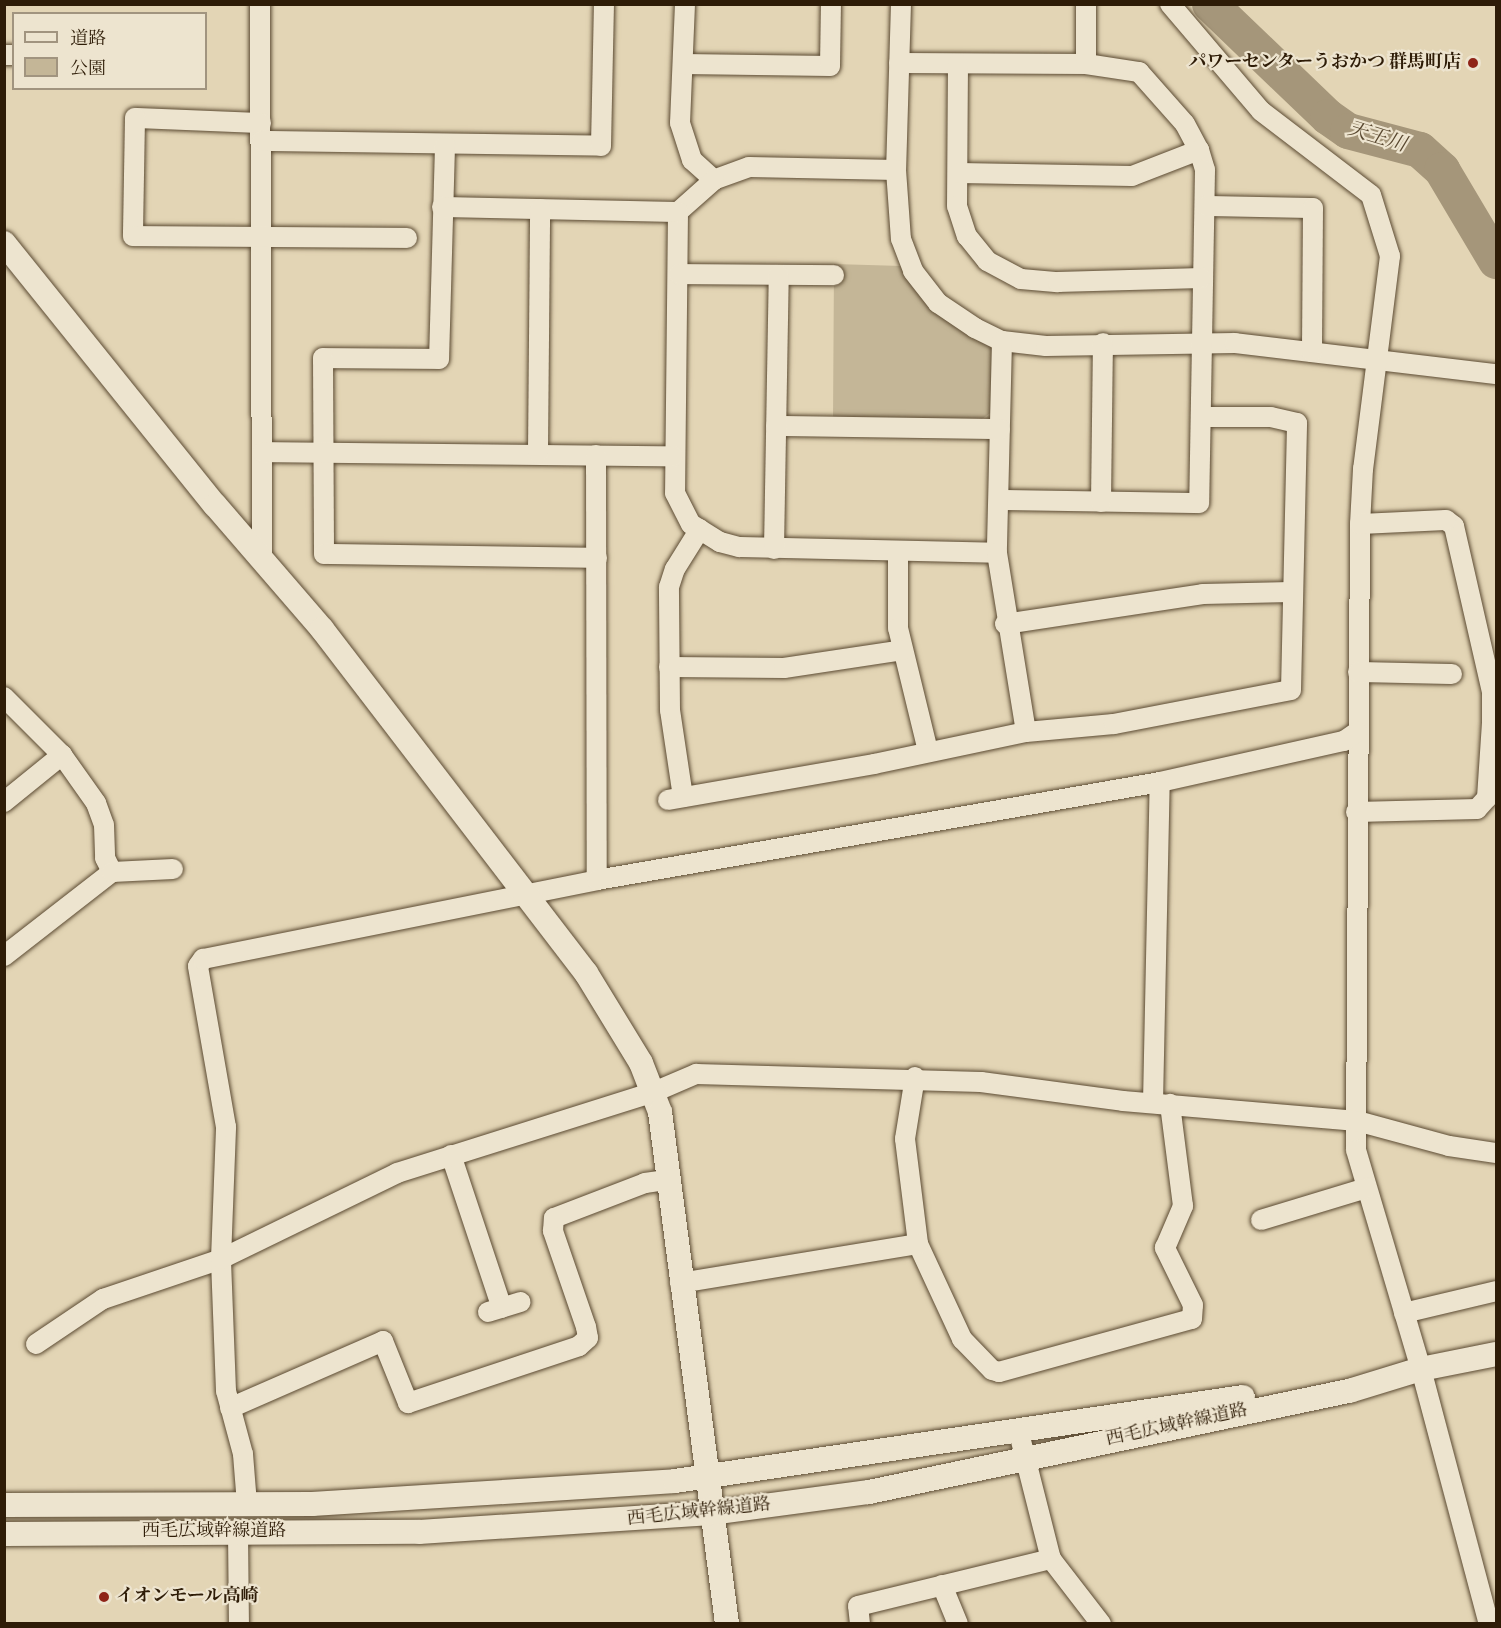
<!DOCTYPE html>
<html>
<head>
<meta charset="utf-8">
<style>
  body { margin:0 }
  #map { position:relative; width:1501px; height:1628px; overflow:hidden; background:#e3d5b5; font-family:"IM FELL English","Noto Serif JP",serif }
  div>[style] { position:absolute }
  .green>* { inset:0; background:#c4b697 }
  .river>* { height:36px; margin:-18px; padding:0 18px; transform-origin:18px; border-radius:18px; background:#a5967a }
  .roads { filter:drop-shadow(0 0 2px #5b4a32) drop-shadow(0 0 2px #5b4a32) }
  .minor>* { height:20px; margin:-10px; padding:0 10px; transform-origin:10px; border-radius:10px; background:#ede4cf }
  .tertiary>* { height:24px; margin:-12px; padding:0 12px; transform-origin:12px; border-radius:12px; background:#ede4cf }
  .dots>* { width:16px; height:16px; translate:-50% -50%; box-sizing:border-box; border:3px solid #ede4cf; border-radius:50% }
  span { translate:-50% -50%; white-space:nowrap; text-align:center; line-height:1.15; -webkit-text-stroke:4.5px #ede4cf; paint-order:stroke }
  .poi-label { font-size:18px; color:#2e1c07; font-weight:700 }
  .right { translate:-100% -50%; text-align:right }
  .left { translate:0 -50%; text-align:left }
  .street-label { font-size:18px; color:#2e1c07 }
  .water-label { font-size:20px; color:#58472f; font-style:italic }
  .frame { position:absolute; inset:0; border:6px solid #2e1c07; pointer-events:none }
  .legend { position:absolute; left:12px; top:12px; width:195px; height:78px; box-sizing:border-box; background:#ede4cf; border:2px solid #a1947f; margin:0; padding:8px 10px; list-style:none; font-size:18px; color:#2e1c07 }
  .legend li { display:flex; align-items:center; gap:12px; height:30px }
  .legend b { width:30px; border:2px solid #a1947f }
</style>
</head>
<body>
<div id="map">
  <div class="green">
    <div style="clip-path:polygon(834px 264px,902px 266px,931px 305px,953px 325px,992px 345px,993px 411px,978px 422px,833px 419px)"></div>
  </div>
  <div class="river">
    <div style="left:1210px;top:4px;width:163px;rotate:43.8deg"></div>
    <div style="left:1328px;top:117px;width:24px;rotate:35deg"></div>
    <div style="left:1348px;top:131px;width:74px;rotate:14.8deg"></div>
    <div style="left:1420px;top:150px;width:30px;rotate:42deg"></div>
    <div style="left:1442px;top:170px;width:106px;rotate:59.3deg"></div>
  </div>
  <div class="roads">
    <div class="minor">
      <div style="left:260px;top:4px;width:556px;rotate:89.79deg"></div>
      <div style="left:685px;top:4px;width:119px;rotate:92.4deg"></div>
      <div style="left:680px;top:123px;width:39px;rotate:72deg"></div>
      <div style="left:692px;top:160px;width:30px;rotate:42deg"></div>
      <div style="left:901px;top:4px;width:166px;rotate:91.7deg"></div>
      <div style="left:896px;top:170px;width:69px;rotate:85.9deg"></div>
      <div style="left:901px;top:239px;width:34px;rotate:69deg"></div>
      <div style="left:913px;top:271px;width:41px;rotate:52deg"></div>
      <div style="left:938px;top:303px;width:45px;rotate:34deg"></div>
      <div style="left:975px;top:328px;width:30px;rotate:26deg"></div>
      <div style="left:1002px;top:341px;width:44px;rotate:6.5deg"></div>
      <div style="left:1046px;top:346px;width:189px;rotate:-0.9deg"></div>
      <div style="left:1235px;top:343px;width:263px;rotate:6.8deg"></div>
      <div style="left:1086px;top:4px;width:60px;rotate:90deg"></div>
      <div style="left:1170px;top:4px;width:140px;rotate:49.6deg"></div>
      <div style="left:1261px;top:111px;width:138px;rotate:37.4deg"></div>
      <div style="left:1371px;top:195px;width:64px;rotate:72.7deg"></div>
      <div style="left:1390px;top:256px;width:215px;rotate:97.2deg"></div>
      <div style="left:1363px;top:469px;width:55px;rotate:93.1deg"></div>
      <div style="left:1360px;top:524px;width:626px;rotate:90.37deg"></div>
      <div style="left:1356px;top:1150px;width:228px;rotate:73.5deg"></div>
      <div style="left:1421px;top:1369px;width:264px;rotate:75.1deg"></div>
      <div style="left:4px;top:55px;width:10px"></div>
      <div style="left:899px;top:63px;width:187px;rotate:0.3deg"></div>
      <div style="left:1086px;top:64px;width:54px;rotate:8.6deg"></div>
      <div style="left:1139px;top:72px;width:69px;rotate:48.5deg"></div>
      <div style="left:1185px;top:124px;width:30px;rotate:62deg"></div>
      <div style="left:1199px;top:150px;width:21px;rotate:73deg"></div>
      <div style="left:1205px;top:170px;width:333px;rotate:91deg"></div>
      <div style="left:1199px;top:503px;width:200px;rotate:-179.1deg"></div>
      <div style="left:683px;top:64px;width:147px;rotate:0.8deg"></div>
      <div style="left:830px;top:66px;width:62px;rotate:-89.1deg"></div>
      <div style="left:958px;top:64px;width:142px;rotate:90.4deg"></div>
      <div style="left:957px;top:206px;width:32px;rotate:72deg"></div>
      <div style="left:967px;top:236px;width:32px;rotate:51deg"></div>
      <div style="left:987px;top:261px;width:38px;rotate:28deg"></div>
      <div style="left:1021px;top:279px;width:37px;rotate:5deg"></div>
      <div style="left:1058px;top:282px;width:143px;rotate:-1.6deg"></div>
      <div style="left:261px;top:123px;width:126px;rotate:-177.7deg"></div>
      <div style="left:135px;top:118px;width:118px;rotate:91deg"></div>
      <div style="left:133px;top:236px;width:274px;rotate:0.4deg"></div>
      <div style="left:262px;top:141px;width:339px;rotate:0.8deg"></div>
      <div style="left:601px;top:146px;width:142px;rotate:-88.8deg"></div>
      <div style="left:445px;top:146px;width:213px;rotate:91.6deg"></div>
      <div style="left:439px;top:359px;width:116px;rotate:-179.5deg"></div>
      <div style="left:323px;top:358px;width:196px;rotate:89.7deg"></div>
      <div style="left:324px;top:554px;width:273px;rotate:0.8deg"></div>
      <div style="left:896px;top:170px;width:147px;rotate:-178.8deg"></div>
      <div style="left:749px;top:167px;width:37px;rotate:160deg"></div>
      <div style="left:714px;top:180px;width:48px;rotate:138.4deg"></div>
      <div style="left:678px;top:212px;width:281px;rotate:90.6deg"></div>
      <div style="left:675px;top:493px;width:35px;rotate:63deg"></div>
      <div style="left:691px;top:524px;width:34px;rotate:32deg"></div>
      <div style="left:720px;top:542px;width:20px;rotate:15deg"></div>
      <div style="left:739px;top:547px;width:258px;rotate:1.3deg"></div>
      <div style="left:959px;top:173px;width:173px;rotate:1deg"></div>
      <div style="left:1132px;top:176px;width:72px;rotate:-21.2deg"></div>
      <div style="left:1206px;top:206px;width:107px;rotate:1.1deg"></div>
      <div style="left:1313px;top:208px;width:144px;rotate:90.4deg"></div>
      <div style="left:442px;top:207px;width:236px;rotate:1.2deg"></div>
      <div style="left:679px;top:274px;width:155px;rotate:0.4deg"></div>
      <div style="left:1002px;top:341px;width:212px;rotate:91.4deg"></div>
      <div style="left:997px;top:553px;width:181px;rotate:80.8deg"></div>
      <div style="left:776px;top:426px;width:224px;rotate:0.8deg"></div>
      <div style="left:263px;top:452px;width:410px;rotate:0.6deg"></div>
      <div style="left:538px;top:453px;width:244px;rotate:-89.5deg"></div>
      <div style="left:596px;top:455px;width:425px;rotate:89.9deg"></div>
      <div style="left:1101px;top:502px;width:159px;rotate:-89.3deg"></div>
      <div style="left:774px;top:549px;width:274px;rotate:-89deg"></div>
      <div style="left:898px;top:551px;width:77px;rotate:90deg"></div>
      <div style="left:898px;top:628px;width:127px;rotate:76.3deg"></div>
      <div style="left:1005px;top:624px;width:200px;rotate:-8.6deg"></div>
      <div style="left:1203px;top:594px;width:88px;rotate:-1.3deg"></div>
      <div style="left:669px;top:667px;width:115px;rotate:0.5deg"></div>
      <div style="left:784px;top:668px;width:120px;rotate:-8.6deg"></div>
      <div style="left:1358px;top:672px;width:94px;rotate:1.2deg"></div>
      <div style="left:4px;top:697px;width:82px;rotate:45deg"></div>
      <div style="left:62px;top:755px;width:59px;rotate:54.7deg"></div>
      <div style="left:96px;top:803px;width:23px;rotate:70deg"></div>
      <div style="left:104px;top:825px;width:33px;rotate:88deg"></div>
      <div style="left:105px;top:858px;width:16px;rotate:63deg"></div>
      <div style="left:683px;top:797px;width:88px;rotate:-98.5deg"></div>
      <div style="left:670px;top:710px;width:123px;rotate:-90.5deg"></div>
      <div style="left:669px;top:587px;width:19px;rotate:-72deg"></div>
      <div style="left:675px;top:569px;width:47px;rotate:-58deg"></div>
      <div style="left:668px;top:800px;width:209px;rotate:-9.9deg"></div>
      <div style="left:874px;top:764px;width:155px;rotate:-11.9deg"></div>
      <div style="left:1026px;top:732px;width:88px;rotate:-5.2deg"></div>
      <div style="left:1114px;top:724px;width:180px;rotate:-10.9deg"></div>
      <div style="left:1291px;top:690px;width:267px;rotate:-88.7deg"></div>
      <div style="left:1297px;top:423px;width:27px;rotate:-167deg"></div>
      <div style="left:1271px;top:417px;width:68px;rotate:180deg"></div>
      <div style="left:4px;top:802px;width:75px;rotate:-39deg"></div>
      <div style="left:1356px;top:812px;width:121px;rotate:-1.4deg"></div>
      <div style="left:1477px;top:809px;width:15px;rotate:-48deg"></div>
      <div style="left:1487px;top:798px;width:75px;rotate:-86.2deg"></div>
      <div style="left:1492px;top:723px;width:31px;rotate:-90deg"></div>
      <div style="left:1492px;top:692px;width:170px;rotate:-102.9deg"></div>
      <div style="left:1454px;top:526px;width:10px;rotate:-143deg"></div>
      <div style="left:1446px;top:520px;width:86px;rotate:177.3deg"></div>
      <div style="left:4px;top:956px;width:137px;rotate:-37.9deg"></div>
      <div style="left:112px;top:872px;width:61px;rotate:-2.8deg"></div>
      <div style="left:915px;top:1077px;width:63px;rotate:99.2deg"></div>
      <div style="left:905px;top:1139px;width:106px;rotate:82.9deg"></div>
      <div style="left:918px;top:1244px;width:105px;rotate:65.1deg"></div>
      <div style="left:962px;top:1339px;width:43px;rotate:45.9deg"></div>
      <div style="left:992px;top:1370px;width:7px;rotate:16deg"></div>
      <div style="left:999px;top:1372px;width:200px;rotate:-15.4deg"></div>
      <div style="left:1192px;top:1319px;width:14px;rotate:-86deg"></div>
      <div style="left:1193px;top:1305px;width:64px;rotate:-116.2deg"></div>
      <div style="left:1165px;top:1248px;width:46px;rotate:-66.8deg"></div>
      <div style="left:1183px;top:1206px;width:103px;rotate:-97.3deg"></div>
      <div style="left:1153px;top:1103px;width:321px;rotate:-88.8deg"></div>
      <div style="left:451px;top:1155px;width:161px;rotate:71.6deg"></div>
      <div style="left:1261px;top:1220px;width:110px;rotate:-16.9deg"></div>
      <div style="left:680px;top:1283px;width:241px;rotate:-9.3deg"></div>
      <div style="left:488px;top:1312px;width:34px;rotate:-17deg"></div>
      <div style="left:1404px;top:1313px;width:95px;rotate:-13.4deg"></div>
      <div style="left:36px;top:1344px;width:81px;rotate:-33.9deg"></div>
      <div style="left:103px;top:1299px;width:125px;rotate:-18.7deg"></div>
      <div style="left:221px;top:1259px;width:196px;rotate:-26deg"></div>
      <div style="left:397px;top:1173px;width:269px;rotate:-17.5deg"></div>
      <div style="left:654px;top:1092px;width:46px;rotate:-23.2deg"></div>
      <div style="left:696px;top:1074px;width:285px;rotate:1.6deg"></div>
      <div style="left:981px;top:1082px;width:143px;rotate:7.6deg"></div>
      <div style="left:1123px;top:1101px;width:235px;rotate:4.9deg"></div>
      <div style="left:1357px;top:1121px;width:95px;rotate:15.2deg"></div>
      <div style="left:1449px;top:1146px;width:48px;rotate:8.5deg"></div>
      <div style="left:230px;top:1408px;width:167px;rotate:-23.6deg"></div>
      <div style="left:383px;top:1341px;width:67px;rotate:68deg"></div>
      <div style="left:408px;top:1403px;width:180px;rotate:-18.4deg"></div>
      <div style="left:579px;top:1346px;width:12px;rotate:-42deg"></div>
      <div style="left:588px;top:1338px;width:11px;rotate:-100deg"></div>
      <div style="left:586px;top:1327px;width:102px;rotate:-109deg"></div>
      <div style="left:553px;top:1231px;width:13px;rotate:-86deg"></div>
      <div style="left:554px;top:1218px;width:97px;rotate:-21deg"></div>
      <div style="left:645px;top:1183px;width:22px;rotate:-8deg"></div>
      <div style="left:1018px;top:1429px;width:134px;rotate:75.8deg"></div>
      <div style="left:1051px;top:1559px;width:82px;rotate:52.4deg"></div>
      <div style="left:247px;top:1504px;width:50px;rotate:-94.6deg"></div>
      <div style="left:243px;top:1454px;width:65px;rotate:-105.1deg"></div>
      <div style="left:226px;top:1391px;width:132px;rotate:-92.2deg"></div>
      <div style="left:221px;top:1259px;width:132px;rotate:-87.8deg"></div>
      <div style="left:226px;top:1127px;width:163px;rotate:-99.9deg"></div>
      <div style="left:198px;top:966px;width:9px;rotate:-54deg"></div>
      <div style="left:203px;top:959px;width:402px;rotate:-11.3deg"></div>
      <div style="left:597px;top:880px;width:571px;rotate:-9.87deg"></div>
      <div style="left:1160px;top:782px;width:189px;rotate:-12.6deg"></div>
      <div style="left:1344px;top:741px;width:16px;rotate:-35deg"></div>
      <div style="left:238px;top:1532px;width:92px;rotate:89.4deg"></div>
      <div style="left:942px;top:1585px;width:42px;rotate:67.7deg"></div>
      <div style="left:860px;top:1624px;width:18px;rotate:-96deg"></div>
      <div style="left:858px;top:1606px;width:199px;rotate:-13.7deg"></div>
    </div>
    <div class="tertiary">
      <div style="left:4px;top:243px;width:336px;rotate:51.2deg"></div>
      <div style="left:215px;top:505px;width:164px;rotate:49.2deg"></div>
      <div style="left:322px;top:629px;width:434px;rotate:52.5deg"></div>
      <div style="left:586px;top:973px;width:105px;rotate:58.6deg"></div>
      <div style="left:641px;top:1063px;width:53px;rotate:68.8deg"></div>
      <div style="left:660px;top:1112px;width:516px;rotate:82.54deg"></div>
      <div style="left:4px;top:1505px;width:308px;rotate:-0.2deg"></div>
      <div style="left:312px;top:1504px;width:364px;rotate:-3.6deg"></div>
      <div style="left:675px;top:1481px;width:574px;rotate:-8.41deg"></div>
      <div style="left:4px;top:1534px;width:415px;rotate:-0.3deg"></div>
      <div style="left:419px;top:1532px;width:293px;rotate:-3.7deg"></div>
      <div style="left:711px;top:1513px;width:159px;rotate:-7.6deg"></div>
      <div style="left:869px;top:1492px;width:491px;rotate:-11.9deg"></div>
      <div style="left:1349px;top:1391px;width:75px;rotate:-17deg"></div>
      <div style="left:1421px;top:1369px;width:76px;rotate:-11.3deg"></div>
    </div>
  </div>
  <div class="dots">
    <div style="left:1473px;top:63px;background:#8f2418"></div>
    <div style="left:104px;top:1597px;background:#8f2418"></div>
  </div>
  <div class="poi-label">
    <span class="right" style="left:1461px;top:63px">パワーセンターうおかつ 群馬町店</span>
    <span class="left" style="left:116px;top:1597px">イオンモール高崎</span>
  </div>
  <div class="street-label">
    <span style="left:1177px;top:1426px;rotate:-12deg">西毛広域幹線道路</span>
    <span style="left:699px;top:1513px;rotate:-6deg">西毛広域幹線道路</span>
    <span style="left:214px;top:1532px">西毛広域幹線道路</span>
  </div>
  <div class="water-label">
    <span style="left:1377px;top:137px;rotate:17deg">天王川</span>
  </div>
  <div class="frame"></div>
  <ul class="legend">
  <li><b style="height:8px;background:#ede4cf"></b>道路</li>
  <li><b style="height:16px;background:#c4b697"></b>公園</li>
  </ul>
</div>
</body>
</html>
